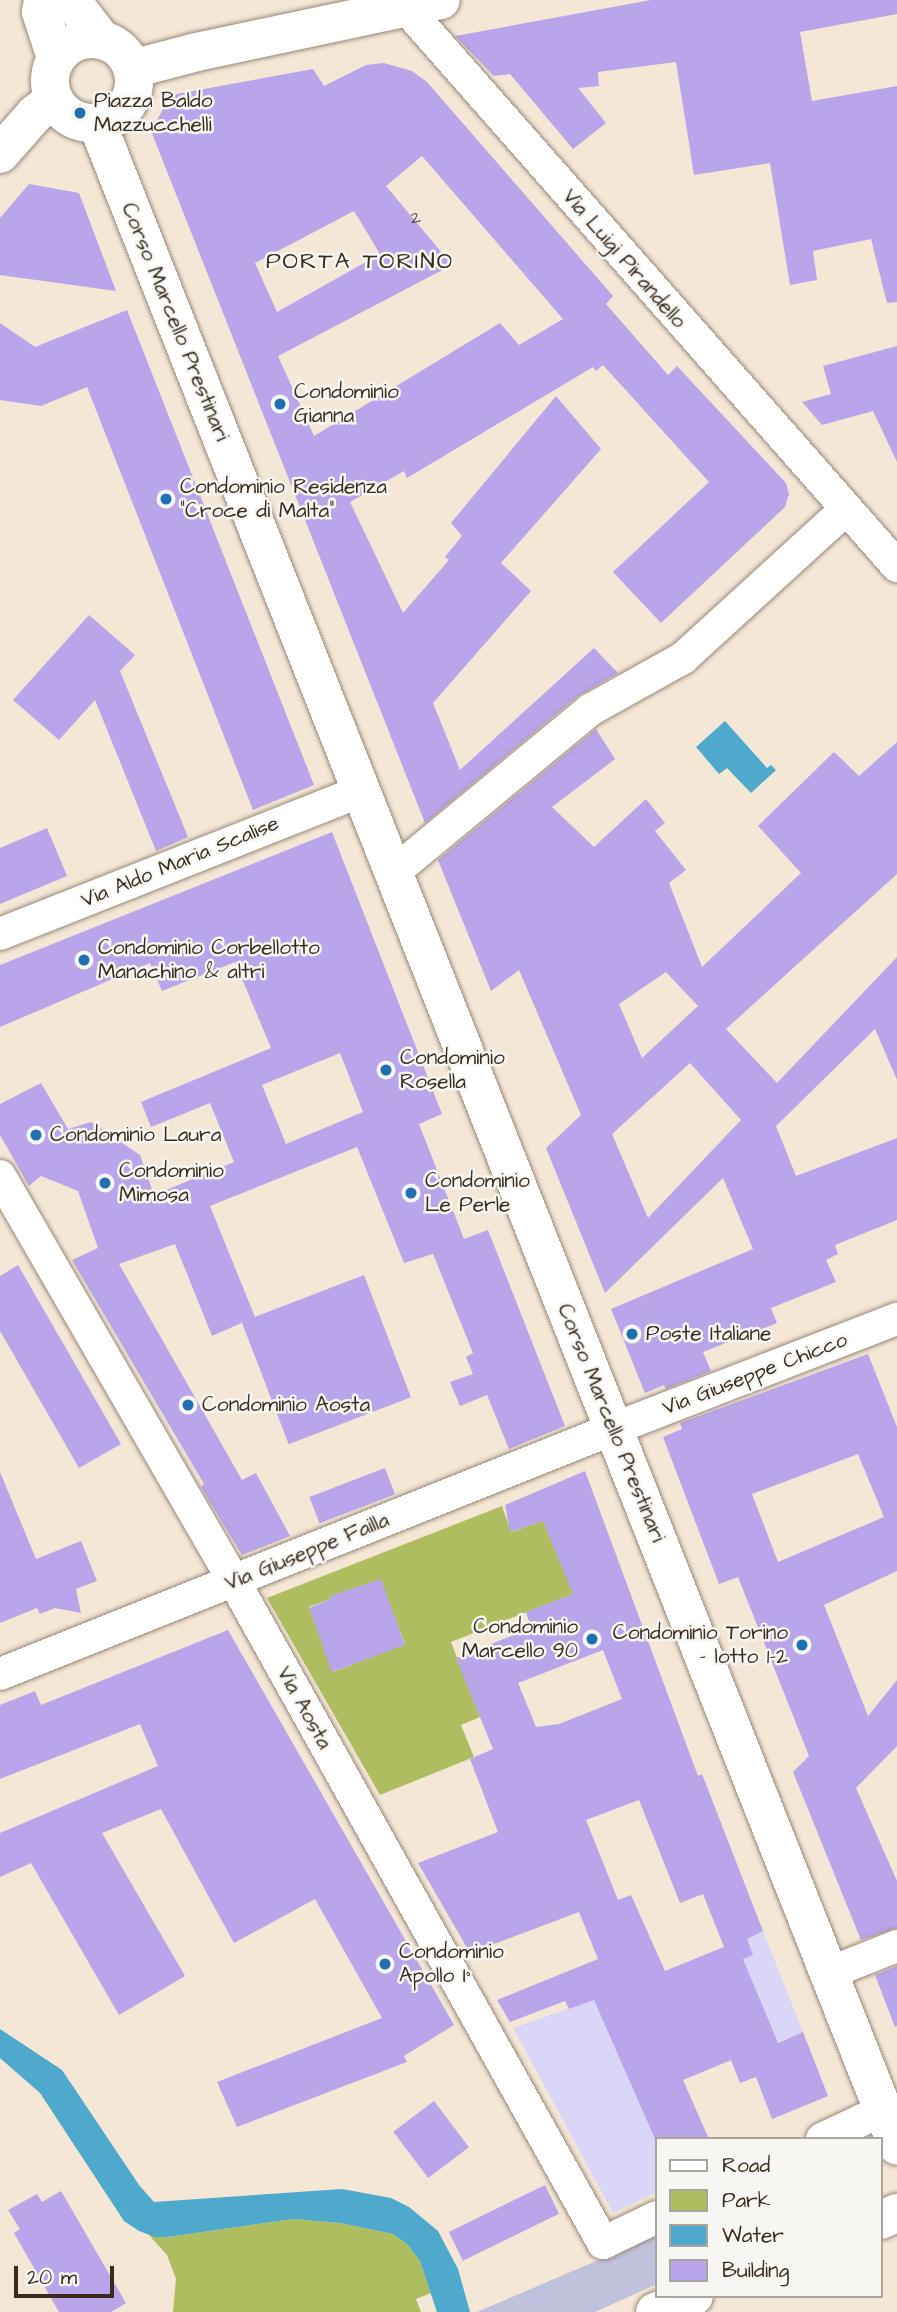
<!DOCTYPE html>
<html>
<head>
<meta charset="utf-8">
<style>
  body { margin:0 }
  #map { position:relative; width:897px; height:2312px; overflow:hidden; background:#f5e7d6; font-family:"Architects Daughter",sans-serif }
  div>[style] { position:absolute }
  .built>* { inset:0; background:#dad6f7 }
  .industrial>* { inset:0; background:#c0c2dd }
  .green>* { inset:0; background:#aebd60 }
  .water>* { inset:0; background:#4ea9cc }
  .building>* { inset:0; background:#b9a5ea; transform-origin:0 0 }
  .roads { filter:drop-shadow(0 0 2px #98887a) drop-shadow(0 0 2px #98887a) }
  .street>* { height:32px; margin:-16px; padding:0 16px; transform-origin:16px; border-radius:16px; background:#fff }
  .secondary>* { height:38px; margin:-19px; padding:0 19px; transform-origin:19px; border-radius:19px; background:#fff }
  .secondary>.ring { margin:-19px; padding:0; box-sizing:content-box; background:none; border:38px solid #fff; border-radius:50% }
  .dots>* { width:19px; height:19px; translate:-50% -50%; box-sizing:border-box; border:4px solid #f6f6f2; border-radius:50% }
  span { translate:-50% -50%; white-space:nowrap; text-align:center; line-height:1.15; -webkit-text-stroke:5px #f6f6f2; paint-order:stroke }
  .number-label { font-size:18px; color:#5a4951 }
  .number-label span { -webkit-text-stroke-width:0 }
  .poi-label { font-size:21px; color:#3b2a1e }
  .left { translate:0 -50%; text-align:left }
  .right { translate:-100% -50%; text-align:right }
  .street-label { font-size:21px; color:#3b2a1e }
  .neighbourhood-label { font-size:23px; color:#3b2a1e; letter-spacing:2px }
  .legend { position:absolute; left:655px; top:2137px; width:228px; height:161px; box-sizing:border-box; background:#f6f6f2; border:2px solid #aba49d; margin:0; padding:9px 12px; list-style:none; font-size:21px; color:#3b2a1e }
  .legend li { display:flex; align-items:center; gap:14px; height:35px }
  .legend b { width:35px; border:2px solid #aba49d }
  .scale { position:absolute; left:14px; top:2266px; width:100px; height:32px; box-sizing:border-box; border:4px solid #3b2a1e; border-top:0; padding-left:9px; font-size:21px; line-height:24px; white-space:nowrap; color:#3b2a1e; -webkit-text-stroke:5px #f6f6f2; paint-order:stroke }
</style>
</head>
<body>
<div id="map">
  <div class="built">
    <div style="clip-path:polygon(763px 1931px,803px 2032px,638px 2098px,657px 2143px,657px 2192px,613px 2213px,513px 2028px,594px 2000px)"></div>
  </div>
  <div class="industrial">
    <div style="clip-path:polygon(657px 2235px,657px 2284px,595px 2312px,477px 2312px)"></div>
  </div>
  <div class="green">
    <div style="clip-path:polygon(evenodd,502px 1506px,511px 1532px,554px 1517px,573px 1594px,451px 1642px,480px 1717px,461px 1725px,474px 1757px,380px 1795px,267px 1598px,502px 1506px,380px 1580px,405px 1644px,333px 1672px,309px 1607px,331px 1599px,331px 1596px,380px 1580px)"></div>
    <div style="clip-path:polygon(293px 2219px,340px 2223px,393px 2234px,407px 2244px,420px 2261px,431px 2293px,416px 2299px,421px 2312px,173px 2312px,176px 2279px,167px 2255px,149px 2235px,168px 2237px)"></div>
  </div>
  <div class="water">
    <div style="clip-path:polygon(725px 721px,767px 768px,771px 765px,776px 770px,751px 793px,727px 768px,719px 774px,696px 747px)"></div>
    <div style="clip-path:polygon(0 2029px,62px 2070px,139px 2185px,154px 2202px,342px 2189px,391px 2198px,409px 2207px,438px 2231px,458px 2269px,470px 2312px,437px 2312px,420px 2261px,407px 2244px,393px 2234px,340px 2223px,293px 2219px,168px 2237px,155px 2237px,139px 2231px,124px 2221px,40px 2093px,0 2058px)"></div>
  </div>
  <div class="building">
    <div style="clip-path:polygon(651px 0,897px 0,897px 14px,800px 32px,812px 101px,897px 86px,897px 302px,887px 303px,871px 239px,813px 251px,817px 280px,790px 285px,770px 163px,694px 175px,676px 62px,598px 72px,599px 86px,578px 88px,606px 123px,573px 149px,510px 74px,494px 76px,455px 36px)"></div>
    <div style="clip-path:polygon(evenodd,384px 63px,412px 71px,427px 82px,613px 296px,606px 304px,668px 375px,677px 366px,786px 483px,789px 494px,785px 507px,661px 623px,613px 572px,709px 482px,603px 365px,596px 371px,593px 367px,407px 478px,404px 471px,350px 502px,403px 613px,449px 560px,445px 557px,462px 536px,451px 523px,556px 396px,601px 449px,501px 563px,531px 591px,433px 703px,460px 770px,594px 648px,618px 673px,578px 696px,425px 823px,151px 131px,171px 95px,313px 69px,324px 86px,366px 65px,384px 63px,422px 156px,563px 319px,519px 345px,500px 323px,314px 436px,278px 356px,452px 265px,386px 186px,422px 156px,384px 63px,354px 211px,380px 254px,277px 312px,255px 263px,354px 211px)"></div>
    <div style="clip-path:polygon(29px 184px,79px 193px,116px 291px,0 275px,0 218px)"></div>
    <div style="clip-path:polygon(127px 310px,314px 785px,253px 810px,87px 387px,41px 406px,0 400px,0 323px,35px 347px)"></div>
    <div style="clip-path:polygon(897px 346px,897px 462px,873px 411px,822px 425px,802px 402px,831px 394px,823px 366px)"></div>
    <div style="clip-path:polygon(89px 615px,135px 655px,120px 671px,188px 837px,156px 851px,95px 700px,59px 740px,13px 700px)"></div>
    <div style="clip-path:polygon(evenodd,596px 729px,615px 759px,552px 807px,594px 847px,646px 799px,665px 823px,655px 831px,686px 870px,669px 883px,702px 967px,801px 873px,758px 826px,834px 752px,859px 776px,897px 742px,897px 874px,726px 1029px,777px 1083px,897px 957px,897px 1080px,875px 1029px,776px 1126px,796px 1176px,897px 1138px,897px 1220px,835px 1245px,838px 1254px,826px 1260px,836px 1282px,771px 1308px,777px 1323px,703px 1352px,711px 1371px,666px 1389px,664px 1385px,645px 1393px,611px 1309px,753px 1249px,723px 1178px,605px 1293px,546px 1148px,581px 1115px,519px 970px,491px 991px,438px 860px,596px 729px,666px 972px,698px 1006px,642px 1058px,619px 1004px,666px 972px,596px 729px,690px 1063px,741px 1120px,648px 1218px,612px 1134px,690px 1063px)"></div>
    <div style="clip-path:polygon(47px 828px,67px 876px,0 904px,0 848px)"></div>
    <div style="clip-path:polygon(evenodd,332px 832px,442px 1114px,419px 1124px,464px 1239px,488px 1230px,565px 1426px,509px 1449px,487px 1395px,460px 1406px,450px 1382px,473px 1374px,466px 1357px,473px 1353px,433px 1254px,404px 1263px,357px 1147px,210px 1206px,255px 1317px,212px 1336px,175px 1244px,119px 1264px,242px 1480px,256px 1473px,290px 1536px,242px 1555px,201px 1487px,204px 1484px,72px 1260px,98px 1248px,78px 1191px,41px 1176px,29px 1186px,0 1135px,0 1104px,41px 1083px,68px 1129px,91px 1122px,140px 1155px,154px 1195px,234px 1162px,210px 1103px,151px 1127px,141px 1102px,271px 1048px,235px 962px,162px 991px,150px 963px,0 1027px,0 965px,332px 832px,340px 1053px,363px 1112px,286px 1144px,262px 1085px,340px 1053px)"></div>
    <div style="clip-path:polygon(18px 1265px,121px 1444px,79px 1468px,0 1331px,0 1276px)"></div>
    <div style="left:364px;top:1275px;width:131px;height:131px;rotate:69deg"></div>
    <div style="clip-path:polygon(evenodd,868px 1354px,897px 1427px,897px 1571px,824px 1605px,868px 1716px,897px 1680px,897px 1746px,856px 1788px,897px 1881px,897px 1928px,861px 1940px,793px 1772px,809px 1756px,738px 1577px,719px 1584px,663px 1437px,682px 1429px,680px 1423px,868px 1354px,858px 1454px,884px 1517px,778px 1562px,752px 1494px,858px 1454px)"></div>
    <div style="left:385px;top:1468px;width:28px;height:81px;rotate:69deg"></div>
    <div style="clip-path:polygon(evenodd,585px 1471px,698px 1776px,702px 1774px,763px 1931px,747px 1939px,753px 1955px,743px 1959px,778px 2043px,803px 2032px,828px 2096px,772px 2119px,756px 2077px,740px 2083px,731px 2060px,683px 2080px,709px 2139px,655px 2139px,594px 2000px,569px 2009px,565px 2001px,510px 2022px,497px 2000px,598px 1959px,579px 1912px,470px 1953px,418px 1863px,498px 1832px,470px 1759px,493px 1749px,456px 1658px,531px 1628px,526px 1612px,573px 1594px,543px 1521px,510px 1532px,505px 1505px,585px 1471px,603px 1650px,622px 1699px,559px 1724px,536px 1727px,518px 1683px,603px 1650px,585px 1471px,639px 1800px,680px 1903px,703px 1894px,724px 1947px,665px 1971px,631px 1895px,618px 1900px,586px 1820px,639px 1800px)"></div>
    <div style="clip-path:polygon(0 1472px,36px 1559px,81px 1541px,97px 1581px,76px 1589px,81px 1613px,55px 1608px,40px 1614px,37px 1608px,0 1623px)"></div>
    <div style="clip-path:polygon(381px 1579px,405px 1645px,332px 1672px,309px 1608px,331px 1599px,330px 1596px)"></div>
    <div style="clip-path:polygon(228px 1630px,454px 2025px,404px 2056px,407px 2062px,237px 2127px,217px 2082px,382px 2018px,315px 1899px,234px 1943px,161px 1809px,102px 1833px,185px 1976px,119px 2015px,31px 1863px,0 1877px,0 1833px,158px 1766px,140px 1724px,0 1779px,0 1705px,35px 1691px,41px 1705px)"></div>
    <div style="clip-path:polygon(897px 1966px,897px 2026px,895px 2027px,875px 1975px)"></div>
    <div style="left:434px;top:2101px;width:58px;height:51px;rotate:53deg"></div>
    <div style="left:545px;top:2185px;width:32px;height:107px;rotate:64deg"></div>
    <div style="clip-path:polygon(61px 2191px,126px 2303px,111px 2312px,59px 2312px,14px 2233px,20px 2229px,8px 2210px,37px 2194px,42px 2202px)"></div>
  </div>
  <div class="roads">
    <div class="street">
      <div style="left:399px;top:0;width:754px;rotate:48.66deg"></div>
      <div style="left:393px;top:873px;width:256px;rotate:-39.6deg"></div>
      <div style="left:590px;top:710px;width:107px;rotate:-29.2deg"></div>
      <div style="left:683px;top:658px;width:221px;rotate:-42.4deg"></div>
      <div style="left:0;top:934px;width:388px;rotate:-21.6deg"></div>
      <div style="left:0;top:1176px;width:468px;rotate:60deg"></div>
      <div style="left:234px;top:1581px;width:758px;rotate:60.86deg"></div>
      <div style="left:603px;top:2243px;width:60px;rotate:-25.7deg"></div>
      <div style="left:0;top:1674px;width:660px;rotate:-21.79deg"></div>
      <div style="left:613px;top:1429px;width:305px;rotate:-21.2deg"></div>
      <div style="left:829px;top:1973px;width:73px;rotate:-21.7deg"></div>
      <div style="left:822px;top:2139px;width:68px;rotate:-25.4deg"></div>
    </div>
    <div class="secondary">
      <div style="left:43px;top:0;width:12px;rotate:99deg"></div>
      <div style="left:41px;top:12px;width:48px;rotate:71.9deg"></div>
      <div style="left:71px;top:0;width:51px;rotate:52.2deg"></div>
      <div class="ring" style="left:50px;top:39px;width:46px;height:46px"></div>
      <div style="left:132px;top:69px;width:67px;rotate:-14.7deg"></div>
      <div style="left:197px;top:52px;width:249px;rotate:-12deg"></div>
      <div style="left:97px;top:123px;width:2175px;rotate:68.42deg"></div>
      <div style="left:0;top:154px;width:53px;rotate:-48.8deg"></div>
      <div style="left:35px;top:114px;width:24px;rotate:-38deg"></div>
      <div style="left:881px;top:2220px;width:17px;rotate:-24deg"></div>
      <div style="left:655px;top:2312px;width:42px;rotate:-22.3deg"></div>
    </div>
  </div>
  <div class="dots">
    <div style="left:80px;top:113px;background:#1f6fb2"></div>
    <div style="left:280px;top:404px;background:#1f6fb2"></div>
    <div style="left:166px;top:499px;background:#1f6fb2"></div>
    <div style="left:84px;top:960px;background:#1f6fb2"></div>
    <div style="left:386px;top:1070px;background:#1f6fb2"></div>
    <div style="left:36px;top:1135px;background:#1f6fb2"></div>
    <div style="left:105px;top:1183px;background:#1f6fb2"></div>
    <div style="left:411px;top:1193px;background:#1f6fb2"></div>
    <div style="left:632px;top:1334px;background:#1f6fb2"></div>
    <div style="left:188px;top:1405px;background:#1f6fb2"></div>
    <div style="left:592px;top:1639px;background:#1f6fb2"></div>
    <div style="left:802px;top:1645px;background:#1f6fb2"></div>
    <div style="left:385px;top:1964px;background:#1f6fb2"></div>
  </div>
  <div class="number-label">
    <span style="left:416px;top:218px">2</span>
  </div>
  <div class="poi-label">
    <span class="left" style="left:94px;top:113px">Piazza Baldo<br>Mazzucchelli</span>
    <span class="left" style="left:294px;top:404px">Condominio<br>Gianna</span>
    <span class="left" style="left:180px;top:499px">Condominio Residenza<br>"Croce di Malta"</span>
    <span class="left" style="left:98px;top:960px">Condominio Corbellotto<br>Manachino &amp; altri</span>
    <span class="left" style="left:400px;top:1070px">Condominio<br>Rosella</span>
    <span class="left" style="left:50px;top:1135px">Condominio Laura</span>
    <span class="left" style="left:119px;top:1183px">Condominio<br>Mimosa</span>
    <span class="left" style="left:425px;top:1193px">Condominio<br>Le Perle</span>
    <span class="left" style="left:646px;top:1334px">Poste Italiane</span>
    <span class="left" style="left:202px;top:1405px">Condominio Aosta</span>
    <span class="right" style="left:578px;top:1639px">Condominio<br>Marcello 90</span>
    <span class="right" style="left:788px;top:1645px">Condominio Torino<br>- lotto 1-2</span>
    <span class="left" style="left:399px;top:1964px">Condominio<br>Apollo I°</span>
  </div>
  <div class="street-label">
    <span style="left:624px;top:259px;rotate:49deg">Via Luigi Pirandello</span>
    <span style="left:175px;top:322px;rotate:68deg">Corso Marcello Prestinari</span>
    <span style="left:180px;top:862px;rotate:-22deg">Via Aldo Maria Scalise</span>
    <span style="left:755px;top:1374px;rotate:-21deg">Via Giuseppe Chicco</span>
    <span style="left:611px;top:1423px;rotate:68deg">Corso Marcello Prestinari</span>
    <span style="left:307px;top:1552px;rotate:-22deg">Via Giuseppe Failla</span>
    <span style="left:304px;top:1708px;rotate:61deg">Via Aosta</span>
  </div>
  <div class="neighbourhood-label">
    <span style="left:360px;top:261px">PORTA TORINO</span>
  </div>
  <ul class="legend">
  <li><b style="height:9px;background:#fff"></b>Road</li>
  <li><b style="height:19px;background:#aebd60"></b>Park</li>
  <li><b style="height:19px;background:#4ea9cc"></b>Water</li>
  <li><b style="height:19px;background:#b9a5ea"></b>Building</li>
  </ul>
  <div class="scale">20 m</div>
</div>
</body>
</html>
